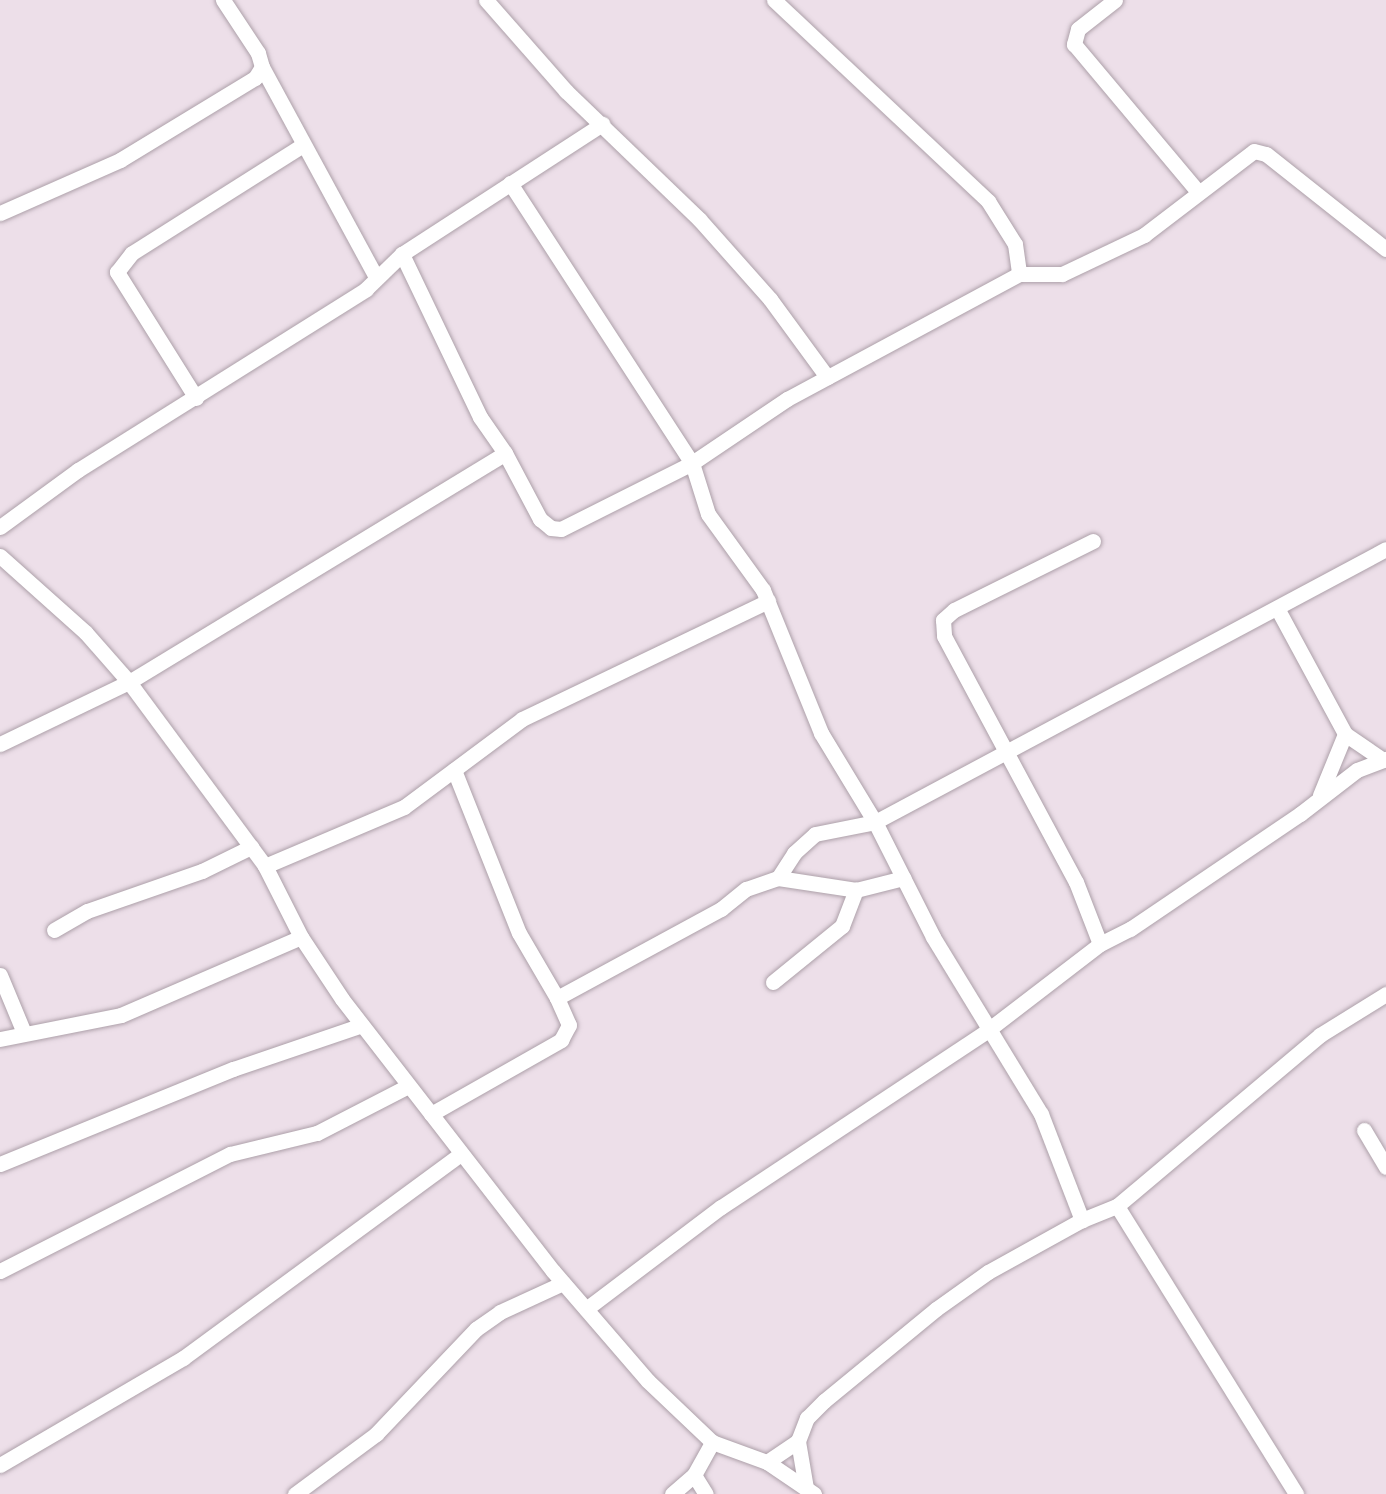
<!DOCTYPE html>
<html>
<head>
<meta charset="utf-8">
<style>
  body { margin:0 }
  #map { position:relative; width:1386px; height:1494px; overflow:hidden; background:#eddfe9; font-family:"DM Sans",sans-serif }
  div>[style] { position:absolute }
  .roads { filter:drop-shadow(0 0 2px #ada0a9) drop-shadow(0 0 2px #ada0a9) }
  .minor>* { height:15px; margin:-7.5px; padding:0 7.5px; transform-origin:7.5px; border-radius:7.5px; background:#fff }
  span { translate:-50% -50%; white-space:nowrap; text-align:center; line-height:1.15; -webkit-text-stroke:6px #faecf6; paint-order:stroke }
</style>
</head>
<body>
<div id="map">
  <div class="roads">
    <div class="minor">
      <div style="left:486px;top:0;width:121px;rotate:48.7deg"></div>
      <div style="left:566px;top:91px;width:185px;rotate:43.9deg"></div>
      <div style="left:699px;top:219px;width:107px;rotate:48.4deg"></div>
      <div style="left:770px;top:299px;width:97px;rotate:53.8deg"></div>
      <div style="left:774px;top:0;width:294px;rotate:43.2deg"></div>
      <div style="left:988px;top:201px;width:51px;rotate:57.9deg"></div>
      <div style="left:1015px;top:244px;width:30px;rotate:82deg"></div>
      <div style="left:1115px;top:0;width:47px;rotate:141.9deg"></div>
      <div style="left:1078px;top:29px;width:16px;rotate:105deg"></div>
      <div style="left:1074px;top:44px;width:194px;rotate:50deg"></div>
      <div style="left:262px;top:67px;width:239px;rotate:61.5deg"></div>
      <div style="left:510px;top:183px;width:334px;rotate:57deg"></div>
      <div style="left:692px;top:463px;width:53px;rotate:72.6deg"></div>
      <div style="left:708px;top:514px;width:94px;rotate:54.1deg"></div>
      <div style="left:763px;top:590px;width:154px;rotate:67.9deg"></div>
      <div style="left:821px;top:733px;width:104px;rotate:58.8deg"></div>
      <div style="left:875px;top:822px;width:129px;rotate:63.2deg"></div>
      <div style="left:933px;top:937px;width:207px;rotate:58.6deg"></div>
      <div style="left:1041px;top:1114px;width:114px;rotate:68.9deg"></div>
      <div style="left:0;top:213px;width:131px;rotate:-23.8deg"></div>
      <div style="left:120px;top:160px;width:158px;rotate:-31.3deg"></div>
      <div style="left:255px;top:78px;width:13px;rotate:-58deg"></div>
      <div style="left:262px;top:67px;width:15px;rotate:-106deg"></div>
      <div style="left:258px;top:53px;width:64px;rotate:-123.4deg"></div>
      <div style="left:196px;top:398px;width:149px;rotate:-122.1deg"></div>
      <div style="left:117px;top:272px;width:24px;rotate:-52deg"></div>
      <div style="left:132px;top:253px;width:200px;rotate:-32.3deg"></div>
      <div style="left:505px;top:453px;width:75px;rotate:62.1deg"></div>
      <div style="left:540px;top:519px;width:14px;rotate:39deg"></div>
      <div style="left:551px;top:528px;width:10px;rotate:6deg"></div>
      <div style="left:561px;top:529px;width:147px;rotate:-26.7deg"></div>
      <div style="left:692px;top:463px;width:115px;rotate:-34deg"></div>
      <div style="left:787px;top:399px;width:264px;rotate:-28.3deg"></div>
      <div style="left:1019px;top:274px;width:43px"></div>
      <div style="left:1062px;top:274px;width:91px;rotate:-25.4deg"></div>
      <div style="left:1144px;top:235px;width:138px;rotate:-37.4deg"></div>
      <div style="left:1254px;top:151px;width:12px;rotate:14deg"></div>
      <div style="left:1266px;top:154px;width:153px;rotate:38.4deg"></div>
      <div style="left:0;top:527px;width:97px;rotate:-36.2deg"></div>
      <div style="left:78px;top:470px;width:340px;rotate:-32.1deg"></div>
      <div style="left:366px;top:289px;width:50px;rotate:-44.2deg"></div>
      <div style="left:402px;top:254px;width:239px;rotate:-33deg"></div>
      <div style="left:1093px;top:541px;width:155px;rotate:153.6deg"></div>
      <div style="left:954px;top:610px;width:15px;rotate:138deg"></div>
      <div style="left:943px;top:620px;width:16px;rotate:86deg"></div>
      <div style="left:944px;top:636px;width:279px;rotate:61.8deg"></div>
      <div style="left:1076px;top:882px;width:66px;rotate:68.8deg"></div>
      <div style="left:0;top:556px;width:115px;rotate:41.8deg"></div>
      <div style="left:86px;top:633px;width:65px;rotate:48.7deg"></div>
      <div style="left:129px;top:682px;width:229px;rotate:53.5deg"></div>
      <div style="left:265px;top:866px;width:80px;rotate:63.1deg"></div>
      <div style="left:301px;top:937px;width:74px;rotate:56.5deg"></div>
      <div style="left:342px;top:999px;width:344px;rotate:52.2deg"></div>
      <div style="left:553px;top:1271px;width:145px;rotate:49.2deg"></div>
      <div style="left:648px;top:1381px;width:88px;rotate:43.6deg"></div>
      <div style="left:712px;top:1442px;width:59px;rotate:20deg"></div>
      <div style="left:767px;top:1462px;width:57px;rotate:34.2deg"></div>
      <div style="left:1277px;top:608px;width:143px;rotate:61.6deg"></div>
      <div style="left:1345px;top:734px;width:46px;rotate:34.4deg"></div>
      <div style="left:0;top:744px;width:143px;rotate:-25.7deg"></div>
      <div style="left:129px;top:682px;width:440px;rotate:-31.3deg"></div>
      <div style="left:505px;top:453px;width:44px;rotate:-124.8deg"></div>
      <div style="left:480px;top:417px;width:181px;rotate:-115.6deg"></div>
      <div style="left:454px;top:770px;width:175px;rotate:68.3deg"></div>
      <div style="left:519px;top:933px;width:75px;rotate:59.7deg"></div>
      <div style="left:1320px;top:795px;width:66px;rotate:-67.7deg"></div>
      <div style="left:265px;top:866px;width:151px;rotate:-23deg"></div>
      <div style="left:404px;top:807px;width:147px;rotate:-36.7deg"></div>
      <div style="left:522px;top:719px;width:273px;rotate:-25.6deg"></div>
      <div style="left:778px;top:878px;width:30px;rotate:-57deg"></div>
      <div style="left:794px;top:853px;width:28px;rotate:-42deg"></div>
      <div style="left:815px;top:834px;width:61px;rotate:-11.3deg"></div>
      <div style="left:875px;top:822px;width:579px;rotate:-28.11deg"></div>
      <div style="left:54px;top:930px;width:38px;rotate:-30deg"></div>
      <div style="left:87px;top:911px;width:122px;rotate:-19.2deg"></div>
      <div style="left:202px;top:871px;width:55px;rotate:-26.1deg"></div>
      <div style="left:0;top:975px;width:63px;rotate:67.5deg"></div>
      <div style="left:773px;top:982px;width:89px;rotate:-39.1deg"></div>
      <div style="left:842px;top:926px;width:39px;rotate:-69deg"></div>
      <div style="left:0;top:1039px;width:123px;rotate:-11.2deg"></div>
      <div style="left:121px;top:1015px;width:196px;rotate:-23.4deg"></div>
      <div style="left:431px;top:1114px;width:150px;rotate:-29.6deg"></div>
      <div style="left:561px;top:1040px;width:17px;rotate:-62deg"></div>
      <div style="left:569px;top:1025px;width:30px;rotate:-114deg"></div>
      <div style="left:557px;top:998px;width:187px;rotate:-28.5deg"></div>
      <div style="left:721px;top:909px;width:32px;rotate:-39deg"></div>
      <div style="left:746px;top:889px;width:34px;rotate:-19deg"></div>
      <div style="left:778px;top:878px;width:79px;rotate:8.7deg"></div>
      <div style="left:856px;top:890px;width:49px;rotate:-14.3deg"></div>
      <div style="left:1364px;top:1130px;width:43px;rotate:59.3deg"></div>
      <div style="left:0;top:1164px;width:252px;rotate:-22.2deg"></div>
      <div style="left:233px;top:1069px;width:136px;rotate:-18.8deg"></div>
      <div style="left:1117px;top:1206px;width:339px;rotate:58.1deg"></div>
      <div style="left:0;top:1271px;width:258px;rotate:-27deg"></div>
      <div style="left:230px;top:1154px;width:89px;rotate:-13.6deg"></div>
      <div style="left:317px;top:1133px;width:102px;rotate:-27.3deg"></div>
      <div style="left:586px;top:1309px;width:169px;rotate:-37.1deg"></div>
      <div style="left:721px;top:1207px;width:320px;rotate:-33.5deg"></div>
      <div style="left:988px;top:1030px;width:141px;rotate:-37.5deg"></div>
      <div style="left:1100px;top:944px;width:34px;rotate:-27deg"></div>
      <div style="left:1130px;top:929px;width:205px;rotate:-34.1deg"></div>
      <div style="left:1300px;top:814px;width:72px;rotate:-37.7deg"></div>
      <div style="left:1357px;top:770px;width:31px;rotate:-21deg"></div>
      <div style="left:767px;top:1462px;width:37px;rotate:-34deg"></div>
      <div style="left:0;top:1465px;width:212px;rotate:-30.3deg"></div>
      <div style="left:183px;top:1358px;width:345px;rotate:-36.3deg"></div>
      <div style="left:694px;top:1475px;width:22px;rotate:58deg"></div>
      <div style="left:806px;top:1488px;width:48px;rotate:-99.7deg"></div>
      <div style="left:798px;top:1441px;width:25px;rotate:-69deg"></div>
      <div style="left:807px;top:1418px;width:24px;rotate:-45deg"></div>
      <div style="left:824px;top:1401px;width:145px;rotate:-39.4deg"></div>
      <div style="left:936px;top:1309px;width:64px;rotate:-35.4deg"></div>
      <div style="left:988px;top:1272px;width:107px;rotate:-29deg"></div>
      <div style="left:1082px;top:1220px;width:38px;rotate:-22deg"></div>
      <div style="left:1117px;top:1206px;width:265px;rotate:-40.1deg"></div>
      <div style="left:1320px;top:1035px;width:78px;rotate:-31.8deg"></div>
      <div style="left:295px;top:1494px;width:101px;rotate:-36.5deg"></div>
      <div style="left:376px;top:1434px;width:145px;rotate:-46.4deg"></div>
      <div style="left:476px;top:1329px;width:29px;rotate:-35deg"></div>
      <div style="left:500px;top:1312px;width:69px;rotate:-24.7deg"></div>
      <div style="left:672px;top:1494px;width:29px;rotate:-41deg"></div>
      <div style="left:694px;top:1475px;width:38px;rotate:-61deg"></div>
    </div>
  </div>
</div>
</body>
</html>
